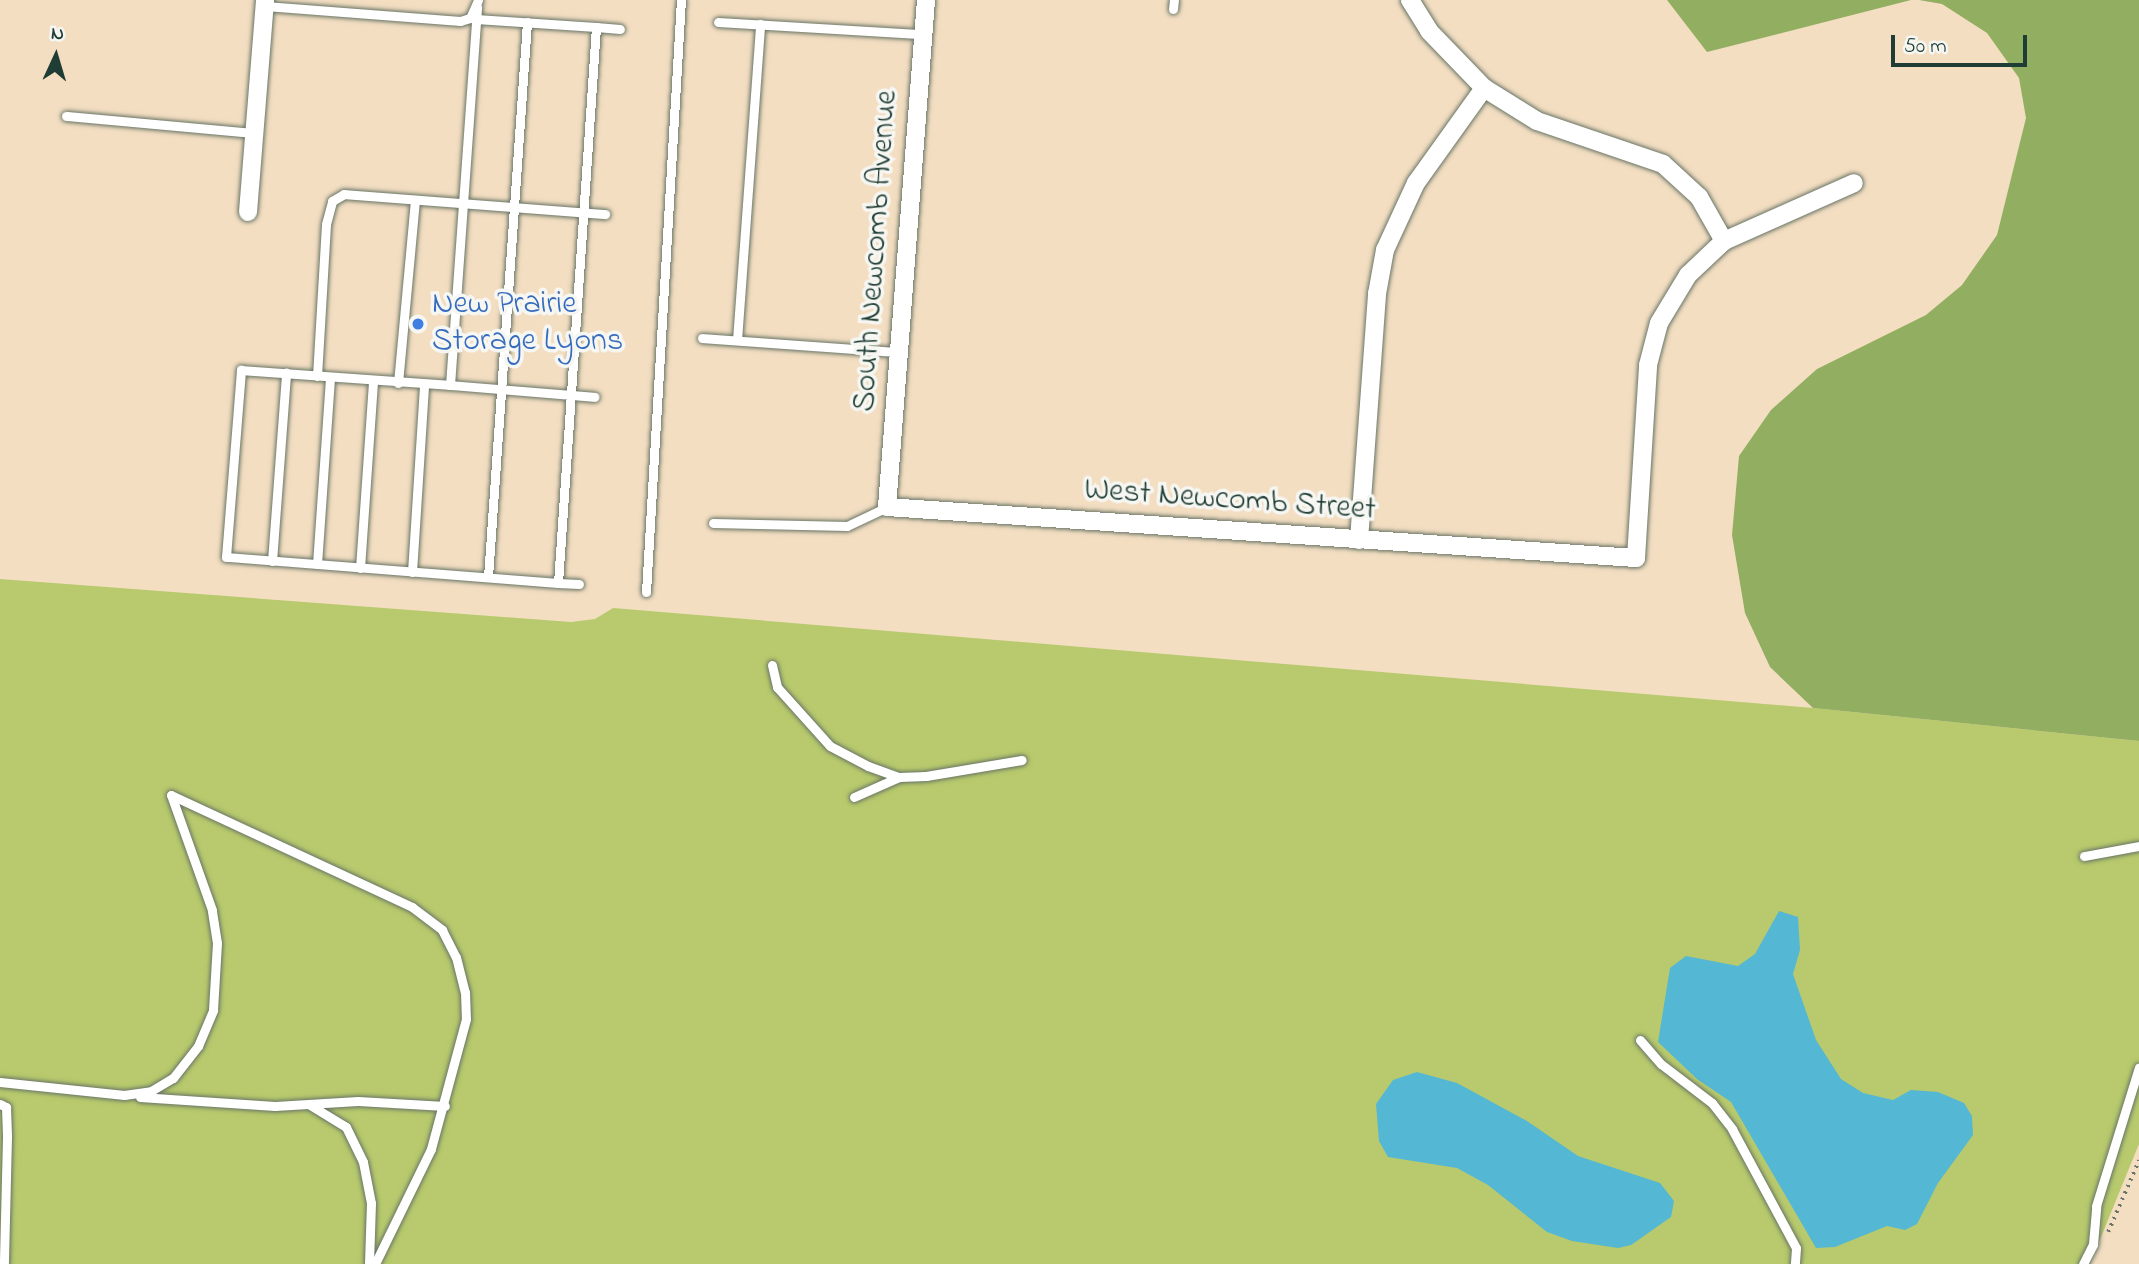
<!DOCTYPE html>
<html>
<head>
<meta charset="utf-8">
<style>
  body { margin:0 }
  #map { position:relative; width:2139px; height:1264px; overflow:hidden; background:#f3dec2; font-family:"Indie Flower",sans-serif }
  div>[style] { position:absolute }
  .green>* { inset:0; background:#b8ca6d }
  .forest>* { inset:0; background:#92ae60 }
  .water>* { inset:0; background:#54b7d3 }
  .path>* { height:3.5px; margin-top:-1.75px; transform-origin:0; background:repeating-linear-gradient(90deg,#697566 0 2px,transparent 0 7px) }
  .roads { filter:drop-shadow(0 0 2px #697566) drop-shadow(0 0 2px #697566) }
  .service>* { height:9px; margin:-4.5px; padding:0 4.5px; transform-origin:4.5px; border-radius:4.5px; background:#fff }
  .minor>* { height:18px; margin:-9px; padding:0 9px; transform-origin:9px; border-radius:9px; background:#fff }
  .dots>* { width:19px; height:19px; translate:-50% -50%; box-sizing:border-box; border:4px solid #f6f6f2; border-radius:50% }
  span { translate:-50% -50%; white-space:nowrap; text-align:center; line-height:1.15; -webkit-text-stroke:7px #f6f6f2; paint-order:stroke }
  .street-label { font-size:32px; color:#1f3d34 }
  .shop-label { font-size:32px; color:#366cbe }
  .left { translate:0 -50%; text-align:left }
  .north { position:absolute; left:21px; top:21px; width:70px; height:70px; -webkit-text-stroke:5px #f6f6f2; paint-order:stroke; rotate:4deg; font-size:19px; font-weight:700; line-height:28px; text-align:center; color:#1f3d34 }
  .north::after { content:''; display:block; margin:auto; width:24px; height:32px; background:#1f3d34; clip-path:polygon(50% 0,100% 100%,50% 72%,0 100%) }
  .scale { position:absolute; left:1891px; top:35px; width:136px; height:32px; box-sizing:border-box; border:4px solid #1f3d34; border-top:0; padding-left:9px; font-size:21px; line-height:24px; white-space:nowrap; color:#1f3d34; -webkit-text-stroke:5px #f6f6f2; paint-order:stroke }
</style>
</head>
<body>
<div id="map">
  <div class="green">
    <div style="clip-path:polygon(0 579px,571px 622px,595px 619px,613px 608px,1813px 708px,2139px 741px,2139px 1144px,2090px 1264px,0 1264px)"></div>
  </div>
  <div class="forest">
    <div style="clip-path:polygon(1667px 0,1911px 0,1707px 52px)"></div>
    <div style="clip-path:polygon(1919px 0,2139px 0,2139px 741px,1813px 708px,1770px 667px,1745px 613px,1732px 535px,1739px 456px,1771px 410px,1817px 369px,1926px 315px,1962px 285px,1997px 235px,2026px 118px,2019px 78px,1987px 33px,1942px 4px)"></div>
  </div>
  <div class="water">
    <div style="clip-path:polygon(1779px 911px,1798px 917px,1800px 950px,1793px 974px,1816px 1040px,1841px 1079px,1863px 1093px,1893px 1100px,1911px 1090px,1938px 1092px,1964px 1103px,1972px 1116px,1973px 1135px,1938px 1183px,1917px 1224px,1905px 1230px,1887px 1226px,1835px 1247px,1816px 1248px,1731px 1102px,1697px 1079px,1658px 1042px,1670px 968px,1686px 956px,1738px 966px,1755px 954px)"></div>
    <div style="clip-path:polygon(1417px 1072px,1457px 1083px,1527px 1121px,1578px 1156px,1660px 1183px,1674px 1201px,1671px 1217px,1631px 1245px,1618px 1248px,1572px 1241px,1547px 1232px,1488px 1185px,1457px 1168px,1388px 1157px,1379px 1141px,1376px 1104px,1393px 1080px)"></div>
  </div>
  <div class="path">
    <div style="left:2108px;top:1232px;width:78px;rotate:-66.7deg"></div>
  </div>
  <div class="roads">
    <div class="service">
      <div style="left:265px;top:6px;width:196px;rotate:4.4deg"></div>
      <div style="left:460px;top:21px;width:10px;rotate:-17deg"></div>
      <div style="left:470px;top:18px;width:20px;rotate:-66deg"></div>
      <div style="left:1173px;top:9px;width:9px;rotate:-84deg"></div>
      <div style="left:476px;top:19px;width:120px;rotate:3.8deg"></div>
      <div style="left:596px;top:27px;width:557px;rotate:93.91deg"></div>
      <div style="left:558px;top:583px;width:333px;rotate:-175.5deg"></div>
      <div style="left:226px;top:557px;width:188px;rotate:-85.4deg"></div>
      <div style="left:241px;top:370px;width:210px;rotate:4.1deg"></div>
      <div style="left:450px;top:385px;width:379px;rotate:-85.9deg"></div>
      <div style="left:718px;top:22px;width:205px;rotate:3.4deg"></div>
      <div style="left:596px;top:27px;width:24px;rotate:5deg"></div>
      <div style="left:66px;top:116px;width:189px;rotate:5.2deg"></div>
      <div style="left:702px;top:338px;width:197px;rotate:4.1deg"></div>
      <div style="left:737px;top:340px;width:317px;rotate:-85.8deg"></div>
      <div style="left:317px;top:376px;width:152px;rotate:-86.6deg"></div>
      <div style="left:326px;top:224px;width:24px;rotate:-75deg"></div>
      <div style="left:332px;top:201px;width:14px;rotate:-30deg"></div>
      <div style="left:344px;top:194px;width:262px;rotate:4.4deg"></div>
      <div style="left:398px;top:383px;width:184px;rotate:-84.7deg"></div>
      <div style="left:450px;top:385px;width:145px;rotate:4.7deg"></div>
      <div style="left:713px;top:523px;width:134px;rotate:1.3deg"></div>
      <div style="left:847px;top:526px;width:44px;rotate:-25.4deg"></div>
      <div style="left:272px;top:561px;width:189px;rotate:-85.7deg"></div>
      <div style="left:317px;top:564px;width:187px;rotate:-86deg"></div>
      <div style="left:360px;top:568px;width:188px;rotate:-86deg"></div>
      <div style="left:412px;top:572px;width:188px;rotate:-86.3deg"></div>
      <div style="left:488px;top:577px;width:556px;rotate:-85.98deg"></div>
      <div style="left:558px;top:583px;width:21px;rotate:3deg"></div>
      <div style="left:646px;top:592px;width:593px;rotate:-86.62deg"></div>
      <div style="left:772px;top:665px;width:23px;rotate:77deg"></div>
      <div style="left:777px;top:687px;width:79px;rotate:48.1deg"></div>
      <div style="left:830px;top:746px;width:43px;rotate:27.8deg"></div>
      <div style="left:868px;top:766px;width:33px;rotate:20deg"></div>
      <div style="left:899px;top:777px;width:27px;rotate:-2deg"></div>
      <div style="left:926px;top:776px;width:97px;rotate:-9.5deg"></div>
      <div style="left:854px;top:797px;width:49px;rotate:-24deg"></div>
      <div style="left:2084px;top:856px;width:56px;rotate:-10.3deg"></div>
      <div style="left:1640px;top:1040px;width:32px;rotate:49deg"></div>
      <div style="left:1661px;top:1064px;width:64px;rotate:37.4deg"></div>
      <div style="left:1712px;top:1103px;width:33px;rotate:52deg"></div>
      <div style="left:1732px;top:1129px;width:135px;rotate:61.7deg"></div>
      <div style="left:1796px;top:1248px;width:16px;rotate:94deg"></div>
      <div style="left:0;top:1082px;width:125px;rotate:6deg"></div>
      <div style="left:124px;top:1095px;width:27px;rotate:-8deg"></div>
      <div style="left:151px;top:1091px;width:26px;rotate:-31deg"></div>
      <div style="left:173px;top:1078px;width:41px;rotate:-52deg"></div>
      <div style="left:198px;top:1046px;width:39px;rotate:-67deg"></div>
      <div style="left:213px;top:1010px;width:67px;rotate:-86.6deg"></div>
      <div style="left:217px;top:943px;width:33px;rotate:-99deg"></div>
      <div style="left:212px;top:910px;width:122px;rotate:-109.6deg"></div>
      <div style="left:171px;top:795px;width:266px;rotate:24.9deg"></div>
      <div style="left:412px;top:907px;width:38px;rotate:37deg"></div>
      <div style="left:442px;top:930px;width:30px;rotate:63deg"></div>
      <div style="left:456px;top:957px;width:36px;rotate:76deg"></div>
      <div style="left:465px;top:992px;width:27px;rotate:88deg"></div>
      <div style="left:466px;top:1019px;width:135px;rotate:105.1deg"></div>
      <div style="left:431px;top:1149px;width:128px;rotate:116deg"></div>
      <div style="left:140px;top:1097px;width:135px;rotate:3.8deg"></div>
      <div style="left:275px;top:1106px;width:83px;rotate:-3.4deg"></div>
      <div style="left:358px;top:1101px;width:87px;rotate:3.3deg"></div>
      <div style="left:0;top:1104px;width:7px;rotate:27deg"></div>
      <div style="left:6px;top:1107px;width:30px;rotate:88deg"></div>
      <div style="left:7px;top:1137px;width:127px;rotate:91.4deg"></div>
      <div style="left:310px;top:1105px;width:42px;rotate:31.4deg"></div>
      <div style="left:346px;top:1127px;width:39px;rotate:64deg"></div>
      <div style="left:363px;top:1162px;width:42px;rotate:79deg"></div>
      <div style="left:371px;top:1203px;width:61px;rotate:91.9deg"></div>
      <div style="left:2083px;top:1264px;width:22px;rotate:-63deg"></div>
      <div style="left:2093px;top:1244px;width:38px;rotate:-85deg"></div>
      <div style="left:2096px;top:1206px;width:145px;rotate:-72.8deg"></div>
    </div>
    <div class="minor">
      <div style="left:926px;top:0;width:508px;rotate:94.4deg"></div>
      <div style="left:887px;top:507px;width:751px;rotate:3.9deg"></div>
      <div style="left:1636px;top:558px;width:193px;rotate:-86.4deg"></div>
      <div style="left:1648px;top:365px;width:43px;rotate:-75.3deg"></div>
      <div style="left:1659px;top:323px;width:56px;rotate:-58.9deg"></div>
      <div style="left:1688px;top:275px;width:50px;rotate:-43.4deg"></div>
      <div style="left:1724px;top:241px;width:142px;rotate:-24deg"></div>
      <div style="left:1410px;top:0;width:36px;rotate:58deg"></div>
      <div style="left:1429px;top:31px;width:79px;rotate:46deg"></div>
      <div style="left:1484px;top:88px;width:62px;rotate:31.9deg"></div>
      <div style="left:1537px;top:121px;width:133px;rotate:18.8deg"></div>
      <div style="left:1663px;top:164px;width:49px;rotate:42.5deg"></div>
      <div style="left:1699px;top:197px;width:51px;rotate:60.4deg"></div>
      <div style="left:248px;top:212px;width:213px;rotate:-85.4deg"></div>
      <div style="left:1359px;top:540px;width:247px;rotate:-85.8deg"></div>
      <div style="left:1377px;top:294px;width:45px;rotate:-79.7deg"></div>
      <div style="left:1385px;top:250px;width:74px;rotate:-65.2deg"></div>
      <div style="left:1416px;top:183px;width:117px;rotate:-54.4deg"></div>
    </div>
  </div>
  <div class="dots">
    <div style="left:418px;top:324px;background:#3f7fe0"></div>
  </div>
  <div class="street-label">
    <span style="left:877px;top:251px;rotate:-86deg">South Newcomb Avenue</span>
    <span style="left:1230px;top:501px;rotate:4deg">West Newcomb Street</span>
  </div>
  <div class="shop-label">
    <span class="left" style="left:432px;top:324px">New Prairie<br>Storage Lyons</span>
  </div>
  <div class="north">N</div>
  <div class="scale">50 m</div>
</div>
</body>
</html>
